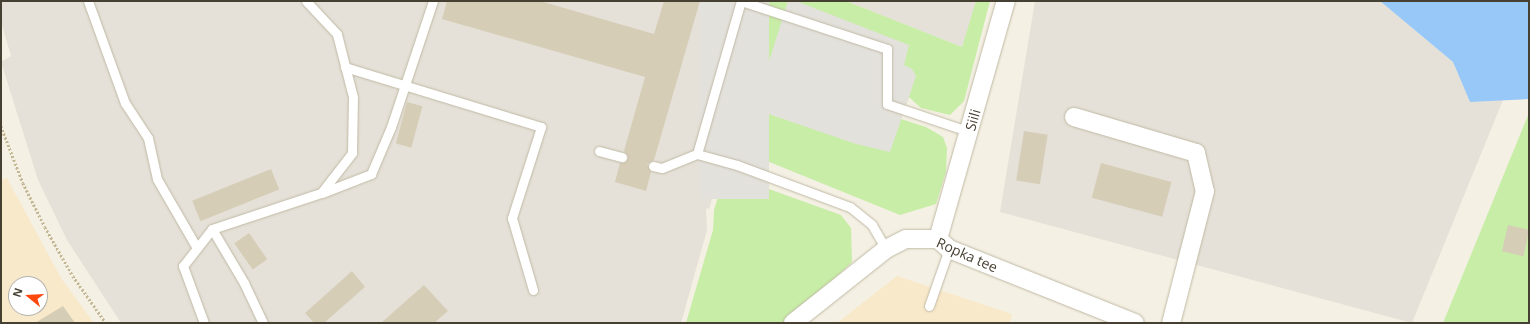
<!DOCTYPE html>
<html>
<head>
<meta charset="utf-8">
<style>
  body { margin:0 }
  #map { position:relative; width:1530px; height:324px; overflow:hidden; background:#f4f0e3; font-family:"Open Sans",sans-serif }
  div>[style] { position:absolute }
  .commercial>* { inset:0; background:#f9e9cb }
  .industrial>* { inset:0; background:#e5e1d8 }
  .green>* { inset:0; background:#c7eda6 }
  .parking>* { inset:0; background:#e3e1dc; transform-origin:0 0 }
  .water>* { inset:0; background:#97c8f8 }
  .building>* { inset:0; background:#d6cdb7; transform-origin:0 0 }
  .path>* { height:2.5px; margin-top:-1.25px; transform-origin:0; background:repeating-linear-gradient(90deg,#c3b794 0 2px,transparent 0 4px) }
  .roads { filter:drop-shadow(0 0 1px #c0b9a4) drop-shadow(0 0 1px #c0b9a4) }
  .lane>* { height:9px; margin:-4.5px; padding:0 4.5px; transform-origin:4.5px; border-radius:4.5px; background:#fff }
  .street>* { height:18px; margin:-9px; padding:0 9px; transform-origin:9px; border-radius:9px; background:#fff }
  span { translate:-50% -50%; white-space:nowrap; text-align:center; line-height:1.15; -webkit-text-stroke:4px #fff; paint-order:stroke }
  .street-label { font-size:14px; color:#464032 }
  .frame { position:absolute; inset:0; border:2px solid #464032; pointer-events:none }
  .north { position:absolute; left:8px; top:276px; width:40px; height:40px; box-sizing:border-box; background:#fff; border:1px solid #b5b3ad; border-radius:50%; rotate:288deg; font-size:11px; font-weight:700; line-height:16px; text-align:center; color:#464032 }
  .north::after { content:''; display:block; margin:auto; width:14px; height:18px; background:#ff480e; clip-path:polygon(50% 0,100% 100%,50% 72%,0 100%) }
</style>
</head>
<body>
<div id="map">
  <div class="commercial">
    <div style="clip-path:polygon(evenodd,7px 178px,61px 278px,94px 323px,1px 323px,1px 180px,7px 178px,16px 284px,40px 284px,40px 308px,16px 308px,16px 284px)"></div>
    <div style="clip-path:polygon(897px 276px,1012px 314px,1010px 323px,837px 323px)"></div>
  </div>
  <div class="industrial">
    <div style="clip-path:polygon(1px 1px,769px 1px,709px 209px,706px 208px,707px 230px,681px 323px,121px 323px,67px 240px,38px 180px,1px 62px,11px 56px,1px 22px)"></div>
    <div style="clip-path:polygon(846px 1px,977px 1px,962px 47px)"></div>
    <div style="clip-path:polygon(1035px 1px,1380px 1px,1453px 62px,1470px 102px,1503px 100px,1412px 323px,1000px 212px)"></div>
  </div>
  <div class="green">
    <div style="clip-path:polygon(769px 1px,846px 1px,962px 47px,976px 1px,990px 1px,964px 101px,950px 115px,921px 108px,909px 97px,901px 119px,926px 127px,943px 137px,947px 148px,946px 172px,936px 204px,900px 215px,745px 152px,737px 145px,731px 131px)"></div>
    <div style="clip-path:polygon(1529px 113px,1529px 323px,1443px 323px)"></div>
    <div style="clip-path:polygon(741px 179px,841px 215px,851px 228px,852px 262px,816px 296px,782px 323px,686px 323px,713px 230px,714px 210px,720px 190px,725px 183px)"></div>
  </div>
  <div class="parking">
    <div style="left:700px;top:1px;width:69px;height:198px"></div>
    <div style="clip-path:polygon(788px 1px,796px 1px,909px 45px,904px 65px,912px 69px,916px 76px,890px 152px,856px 144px,754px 109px)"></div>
  </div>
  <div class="water">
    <div style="clip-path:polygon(1380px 1px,1529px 1px,1529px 99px,1470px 102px,1453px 62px)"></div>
  </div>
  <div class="building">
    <div style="clip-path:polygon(447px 1px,540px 1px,654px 34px,664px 1px,700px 1px,654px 160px,647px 164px,651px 172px,646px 191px,615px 182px,620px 163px,628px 159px,624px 151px,645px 77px,442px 19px)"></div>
    <div style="left:407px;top:102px;width:16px;height:43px;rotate:15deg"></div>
    <div style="left:1024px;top:131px;width:24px;height:50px;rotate:9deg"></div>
    <div style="left:1101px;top:163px;width:73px;height:36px;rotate:15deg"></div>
    <div style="left:271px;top:169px;width:22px;height:85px;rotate:68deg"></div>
    <div style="left:1508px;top:225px;width:22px;height:27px;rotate:13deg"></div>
    <div style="left:249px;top:233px;width:32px;height:18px;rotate:55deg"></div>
    <div style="clip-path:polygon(352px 271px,365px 287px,324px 323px,314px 323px,305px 313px)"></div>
    <div style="clip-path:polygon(424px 285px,448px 311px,434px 323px,381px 323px)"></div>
    <div style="clip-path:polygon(63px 306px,75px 323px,35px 323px)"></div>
  </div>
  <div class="path">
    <div style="left:1px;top:126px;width:61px;rotate:68.9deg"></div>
    <div style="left:23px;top:183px;width:49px;rotate:63.4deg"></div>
    <div style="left:45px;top:227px;width:56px;rotate:60.3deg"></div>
    <div style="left:73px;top:276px;width:57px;rotate:54.9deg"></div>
  </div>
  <div class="roads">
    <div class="lane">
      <div style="left:88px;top:1px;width:109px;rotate:70.1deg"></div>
      <div style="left:125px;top:103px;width:42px;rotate:56.7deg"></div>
      <div style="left:148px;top:138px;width:42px;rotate:77.6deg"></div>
      <div style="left:157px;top:179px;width:80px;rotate:59.9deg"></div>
      <div style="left:345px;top:67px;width:205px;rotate:17deg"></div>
      <div style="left:541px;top:127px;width:96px;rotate:107.7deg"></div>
      <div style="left:512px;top:218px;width:75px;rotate:73.7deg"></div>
      <div style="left:599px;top:151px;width:24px;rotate:15deg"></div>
      <div style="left:697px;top:154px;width:159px;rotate:-74deg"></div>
      <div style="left:741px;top:1px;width:154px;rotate:18.2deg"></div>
      <div style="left:887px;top:49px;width:55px;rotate:90deg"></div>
      <div style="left:887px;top:104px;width:88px;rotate:18.6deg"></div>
      <div style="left:653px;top:166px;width:9px;rotate:13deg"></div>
      <div style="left:662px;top:168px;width:38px;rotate:-22deg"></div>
      <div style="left:697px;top:154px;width:41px;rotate:15.4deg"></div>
      <div style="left:737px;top:165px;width:121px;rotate:20.4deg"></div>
      <div style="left:850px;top:207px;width:28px;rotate:39deg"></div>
      <div style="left:872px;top:225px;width:28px;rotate:60deg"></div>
      <div style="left:322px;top:193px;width:53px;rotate:-21.2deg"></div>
      <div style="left:371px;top:174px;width:51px;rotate:-66.9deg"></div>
      <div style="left:391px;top:127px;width:133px;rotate:-71.6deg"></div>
      <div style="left:212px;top:229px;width:63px;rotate:59.3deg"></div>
      <div style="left:244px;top:283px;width:44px;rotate:64.6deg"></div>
      <div style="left:929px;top:306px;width:60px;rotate:-70.7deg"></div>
      <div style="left:204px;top:323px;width:61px;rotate:-110.2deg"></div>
      <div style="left:183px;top:266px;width:47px;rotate:-51.9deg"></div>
      <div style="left:212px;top:229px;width:115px;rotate:-18.3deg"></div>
      <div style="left:321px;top:193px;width:51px;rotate:-52.2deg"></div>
      <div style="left:352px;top:153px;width:56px;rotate:-89deg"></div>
      <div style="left:353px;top:97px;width:65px;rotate:-104.3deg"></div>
      <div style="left:337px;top:34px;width:45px;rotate:-133.2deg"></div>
    </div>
    <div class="street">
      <div style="left:1074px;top:117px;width:127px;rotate:16.4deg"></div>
      <div style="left:1196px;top:153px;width:39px;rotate:77deg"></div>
      <div style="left:1205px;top:191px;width:136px;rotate:104.4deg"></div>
      <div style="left:938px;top:239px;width:248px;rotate:-74.1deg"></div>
      <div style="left:793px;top:323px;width:119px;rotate:-38.5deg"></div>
      <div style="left:886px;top:249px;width:22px;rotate:-27deg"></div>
      <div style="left:906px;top:239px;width:32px"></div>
      <div style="left:938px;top:239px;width:15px;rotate:42deg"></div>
      <div style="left:949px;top:249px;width:200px;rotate:21.7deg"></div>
    </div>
  </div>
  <div class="street-label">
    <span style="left:973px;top:120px;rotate:-74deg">Siili</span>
    <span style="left:967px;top:255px;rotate:24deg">Ropka tee</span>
  </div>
  <div class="frame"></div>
  <div class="north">N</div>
</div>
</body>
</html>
